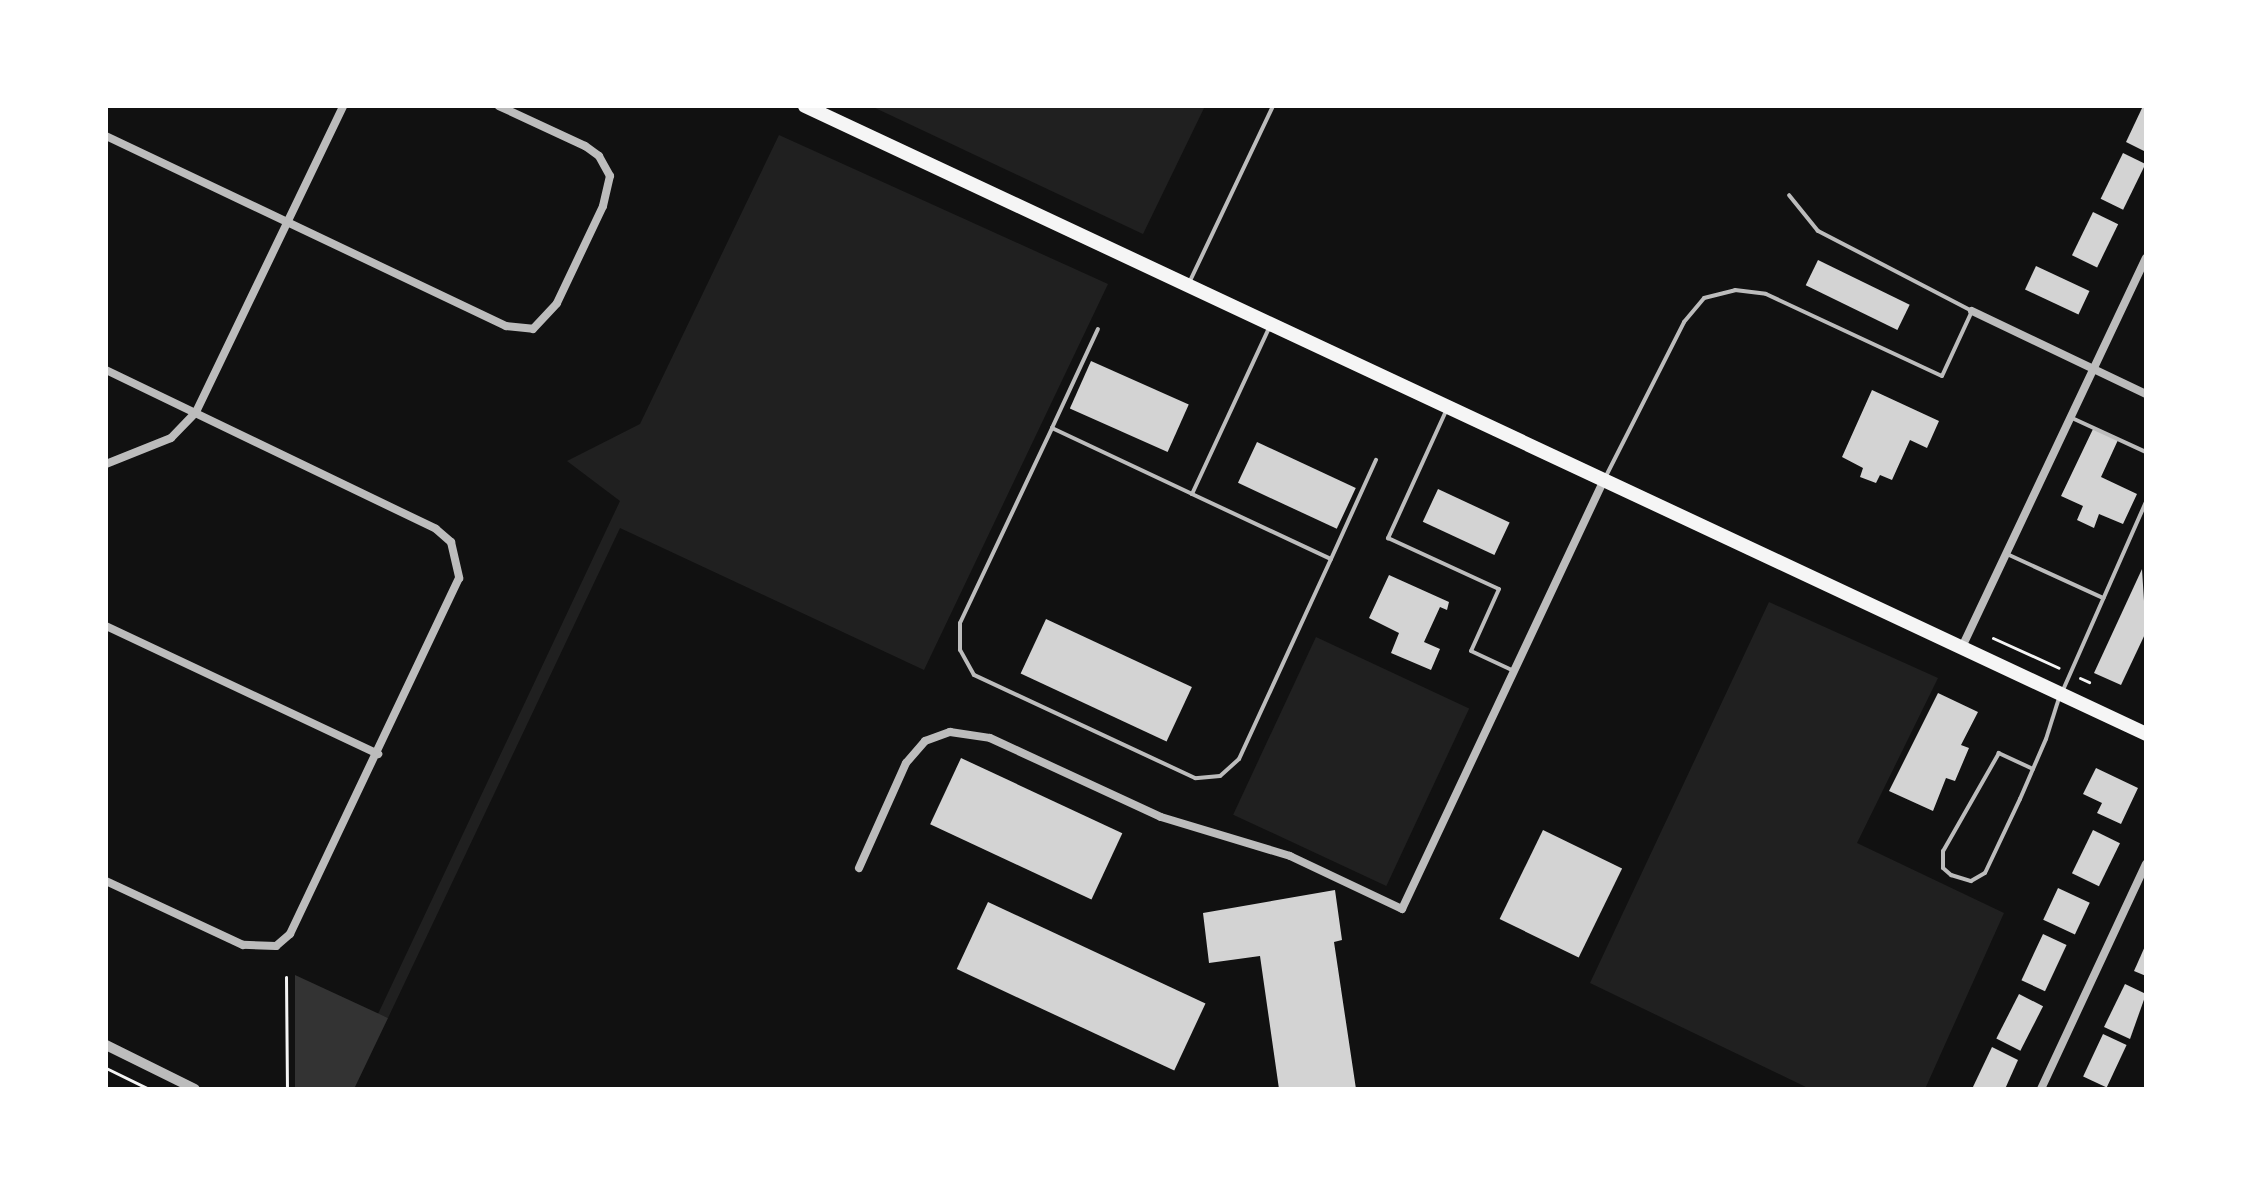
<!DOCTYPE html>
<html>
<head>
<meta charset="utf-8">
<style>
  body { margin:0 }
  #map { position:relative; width:2252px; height:1195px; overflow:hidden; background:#111; font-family:Arial,sans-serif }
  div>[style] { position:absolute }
  .green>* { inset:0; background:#202020; transform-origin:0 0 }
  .water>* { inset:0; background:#333 }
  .building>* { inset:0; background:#d3d3d3; transform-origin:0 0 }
  .path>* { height:3px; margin:-1.5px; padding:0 1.5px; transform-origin:1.5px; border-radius:1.5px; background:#f5f5f5 }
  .service>* { height:4px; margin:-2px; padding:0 2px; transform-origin:2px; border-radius:2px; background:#bcbcbc }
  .minor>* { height:8px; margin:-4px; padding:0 4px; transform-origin:4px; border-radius:4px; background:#bcbcbc }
  .tertiary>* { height:10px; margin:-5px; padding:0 5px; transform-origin:5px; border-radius:5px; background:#bcbcbc }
  .primary>* { height:14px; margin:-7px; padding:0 7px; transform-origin:7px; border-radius:7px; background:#f5f5f5 }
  span { translate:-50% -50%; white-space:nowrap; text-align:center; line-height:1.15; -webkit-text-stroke:6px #fff; paint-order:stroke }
  .frame { position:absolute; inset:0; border:108px solid #fff; pointer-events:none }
</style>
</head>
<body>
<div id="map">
  <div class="green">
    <div style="clip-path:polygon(871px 106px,1205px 106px,1143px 234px)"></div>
    <div style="clip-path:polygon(779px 135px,1108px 284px,924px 670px,620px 528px,388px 1018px,378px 1014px,620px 501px,567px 461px,640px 424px)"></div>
    <div style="clip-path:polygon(1769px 602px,1938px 678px,1857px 843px,2004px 913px,1925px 1089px,1810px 1089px,1590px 983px)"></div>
    <div style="left:1316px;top:637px;width:169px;height:196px;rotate:25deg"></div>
  </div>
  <div class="water">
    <div style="clip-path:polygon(295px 975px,388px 1018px,354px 1089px,295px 1089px)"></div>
  </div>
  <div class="building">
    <div style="clip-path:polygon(2143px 106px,2146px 106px,2146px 152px,2126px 142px)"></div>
    <div style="left:2123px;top:153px;width:25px;height:51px;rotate:26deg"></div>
    <div style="left:2093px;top:212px;width:28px;height:48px;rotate:26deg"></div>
    <div style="left:1818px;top:260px;width:102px;height:28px;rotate:26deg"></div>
    <div style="left:2036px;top:266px;width:59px;height:26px;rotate:25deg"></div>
    <div style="left:1091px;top:361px;width:107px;height:52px;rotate:24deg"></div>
    <div style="clip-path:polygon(1872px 390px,1939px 421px,1927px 448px,1910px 440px,1892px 480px,1880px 475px,1876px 483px,1860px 477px,1863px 468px,1842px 457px)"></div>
    <div style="clip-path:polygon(2093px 429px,2118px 440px,2101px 477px,2137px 494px,2123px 524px,2099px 514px,2094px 528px,2077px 520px,2083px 506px,2061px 496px)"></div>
    <div style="left:1257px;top:442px;width:109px;height:45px;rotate:25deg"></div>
    <div style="left:1438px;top:489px;width:79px;height:36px;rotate:25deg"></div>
    <div style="clip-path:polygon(2142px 569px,2146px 632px,2121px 685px,2094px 673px)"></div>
    <div style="clip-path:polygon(1389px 575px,1449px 602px,1447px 610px,1440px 607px,1424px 642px,1440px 649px,1431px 670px,1391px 653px,1399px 633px,1369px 618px)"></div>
    <div style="left:1046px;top:619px;width:161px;height:60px;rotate:25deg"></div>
    <div style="clip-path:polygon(1938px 693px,1978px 712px,1961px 745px,1969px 748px,1955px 781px,1946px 778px,1933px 811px,1889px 791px)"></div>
    <div style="left:961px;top:758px;width:178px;height:73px;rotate:25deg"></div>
    <div style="clip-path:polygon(2096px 768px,2138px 788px,2121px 824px,2097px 813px,2102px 803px,2083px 794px)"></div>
    <div style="left:1543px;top:830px;width:88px;height:99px;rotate:26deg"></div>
    <div style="left:2093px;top:830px;width:30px;height:48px;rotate:26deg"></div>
    <div style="left:2058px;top:888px;width:35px;height:35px;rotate:25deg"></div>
    <div style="clip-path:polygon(1335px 890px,1342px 940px,1334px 942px,1356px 1089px,1279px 1089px,1260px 956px,1209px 963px,1203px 913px)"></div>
    <div style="left:988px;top:902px;width:240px;height:74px;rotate:25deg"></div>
    <div style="left:2043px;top:934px;width:26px;height:51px;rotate:25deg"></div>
    <div style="clip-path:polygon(2146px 944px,2146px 976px,2134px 971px)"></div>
    <div style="clip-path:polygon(2125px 984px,2146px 994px,2130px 1039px,2104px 1027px)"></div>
    <div style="left:2019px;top:994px;width:27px;height:50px;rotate:27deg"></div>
    <div style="left:2103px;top:1034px;width:26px;height:47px;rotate:25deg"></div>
    <div style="clip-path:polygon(1992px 1047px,2018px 1060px,2005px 1089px,1972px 1089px)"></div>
  </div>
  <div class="path">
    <div style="left:1993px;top:638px;width:72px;rotate:24.4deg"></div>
    <div style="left:2080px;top:678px;width:10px;rotate:24deg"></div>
    <div style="left:286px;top:977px;width:112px;rotate:89.5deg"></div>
    <div style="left:106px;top:1068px;width:48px;rotate:26deg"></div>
  </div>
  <div class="service">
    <div style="left:1189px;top:283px;width:196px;rotate:-64.6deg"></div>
    <div style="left:1446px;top:411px;width:140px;rotate:114.5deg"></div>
    <div style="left:1388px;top:538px;width:122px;rotate:24.7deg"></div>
    <div style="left:1499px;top:589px;width:68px;rotate:114.3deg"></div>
    <div style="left:1471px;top:651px;width:45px;rotate:24.9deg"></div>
    <div style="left:2072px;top:418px;width:81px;rotate:24.7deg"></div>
    <div style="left:1052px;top:428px;width:109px;rotate:-65.1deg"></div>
    <div style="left:1605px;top:478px;width:175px;rotate:-63.1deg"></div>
    <div style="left:1684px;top:322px;width:31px;rotate:-50deg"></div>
    <div style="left:1704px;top:298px;width:32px;rotate:-14deg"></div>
    <div style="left:1735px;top:290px;width:31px;rotate:7deg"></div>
    <div style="left:1766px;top:294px;width:194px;rotate:25deg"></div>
    <div style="left:1942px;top:376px;width:72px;rotate:-65.2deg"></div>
    <div style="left:1972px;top:311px;width:174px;rotate:-152.5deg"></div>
    <div style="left:1818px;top:231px;width:46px;rotate:-128.9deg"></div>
    <div style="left:1192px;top:494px;width:153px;rotate:25.1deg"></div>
    <div style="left:1331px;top:559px;width:220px;rotate:114.7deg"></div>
    <div style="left:1239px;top:759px;width:25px;rotate:138deg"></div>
    <div style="left:1220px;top:776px;width:25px;rotate:175deg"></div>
    <div style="left:1195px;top:778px;width:244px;rotate:-155deg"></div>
    <div style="left:974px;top:675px;width:29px;rotate:-119deg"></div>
    <div style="left:960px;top:650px;width:27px;rotate:-90deg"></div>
    <div style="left:960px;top:623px;width:216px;rotate:-64.7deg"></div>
    <div style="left:1052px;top:428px;width:155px;rotate:25.2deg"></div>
    <div style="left:1192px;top:494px;width:185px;rotate:-65.1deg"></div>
    <div style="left:2007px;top:554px;width:106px;rotate:24.6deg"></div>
    <div style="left:1331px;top:559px;width:109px;rotate:-65.6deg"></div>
    <div style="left:2063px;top:690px;width:206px;rotate:-66.2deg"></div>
    <div style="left:2033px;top:769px;width:38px;rotate:-155deg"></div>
    <div style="left:1999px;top:753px;width:113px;rotate:119.7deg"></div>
    <div style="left:1943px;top:851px;width:17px;rotate:90deg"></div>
    <div style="left:1943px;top:868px;width:11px;rotate:41deg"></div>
    <div style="left:1951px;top:875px;width:21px;rotate:17deg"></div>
    <div style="left:1971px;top:881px;width:16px;rotate:-30deg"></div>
    <div style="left:1985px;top:873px;width:82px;rotate:-64.7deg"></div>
    <div style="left:2020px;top:799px;width:65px;rotate:-66.6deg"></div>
    <div style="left:2046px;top:739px;width:43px;rotate:-72.4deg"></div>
  </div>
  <div class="minor">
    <div style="left:106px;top:136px;width:443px;rotate:25.4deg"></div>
    <div style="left:506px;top:326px;width:27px;rotate:6deg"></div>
    <div style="left:533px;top:329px;width:35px;rotate:-47deg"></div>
    <div style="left:557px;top:303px;width:107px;rotate:-64.6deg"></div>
    <div style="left:603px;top:206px;width:31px;rotate:-77deg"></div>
    <div style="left:610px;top:176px;width:23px;rotate:-119deg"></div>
    <div style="left:599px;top:156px;width:17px;rotate:-144deg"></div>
    <div style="left:585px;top:146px;width:95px;rotate:-155.1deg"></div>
    <div style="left:1972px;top:311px;width:193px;rotate:25.5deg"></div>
    <div style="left:106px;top:370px;width:366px;rotate:25.7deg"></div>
    <div style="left:436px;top:529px;width:20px;rotate:41deg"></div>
    <div style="left:451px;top:542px;width:37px;rotate:77deg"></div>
    <div style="left:459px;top:578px;width:394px;rotate:115.4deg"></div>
    <div style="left:290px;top:934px;width:18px;rotate:139deg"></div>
    <div style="left:276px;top:946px;width:33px;rotate:-178deg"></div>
    <div style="left:243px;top:945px;width:151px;rotate:-155deg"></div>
    <div style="left:106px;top:464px;width:70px;rotate:-21.8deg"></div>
    <div style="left:171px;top:438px;width:36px;rotate:-46deg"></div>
    <div style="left:196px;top:412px;width:339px;rotate:-64.3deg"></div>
    <div style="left:106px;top:626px;width:301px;rotate:25.2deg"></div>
    <div style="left:1962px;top:647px;width:430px;rotate:-64.7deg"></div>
    <div style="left:859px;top:868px;width:115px;rotate:-65.9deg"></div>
    <div style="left:906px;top:763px;width:29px;rotate:-49deg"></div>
    <div style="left:925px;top:741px;width:27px;rotate:-20deg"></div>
    <div style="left:950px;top:732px;width:40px;rotate:8.5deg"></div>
    <div style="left:990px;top:738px;width:188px;rotate:24.8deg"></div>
    <div style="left:1161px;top:817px;width:135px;rotate:16.8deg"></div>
    <div style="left:1290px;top:856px;width:124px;rotate:25.3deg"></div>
    <div style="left:1402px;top:909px;width:474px;rotate:-64.8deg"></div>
    <div style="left:2041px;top:1089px;width:248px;rotate:-65deg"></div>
  </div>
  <div class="tertiary">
    <div style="left:106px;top:1045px;width:99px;rotate:26.3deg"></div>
  </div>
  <div class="primary">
    <div style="left:805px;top:106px;width:1481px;rotate:25.09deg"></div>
  </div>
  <div class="frame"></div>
</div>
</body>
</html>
